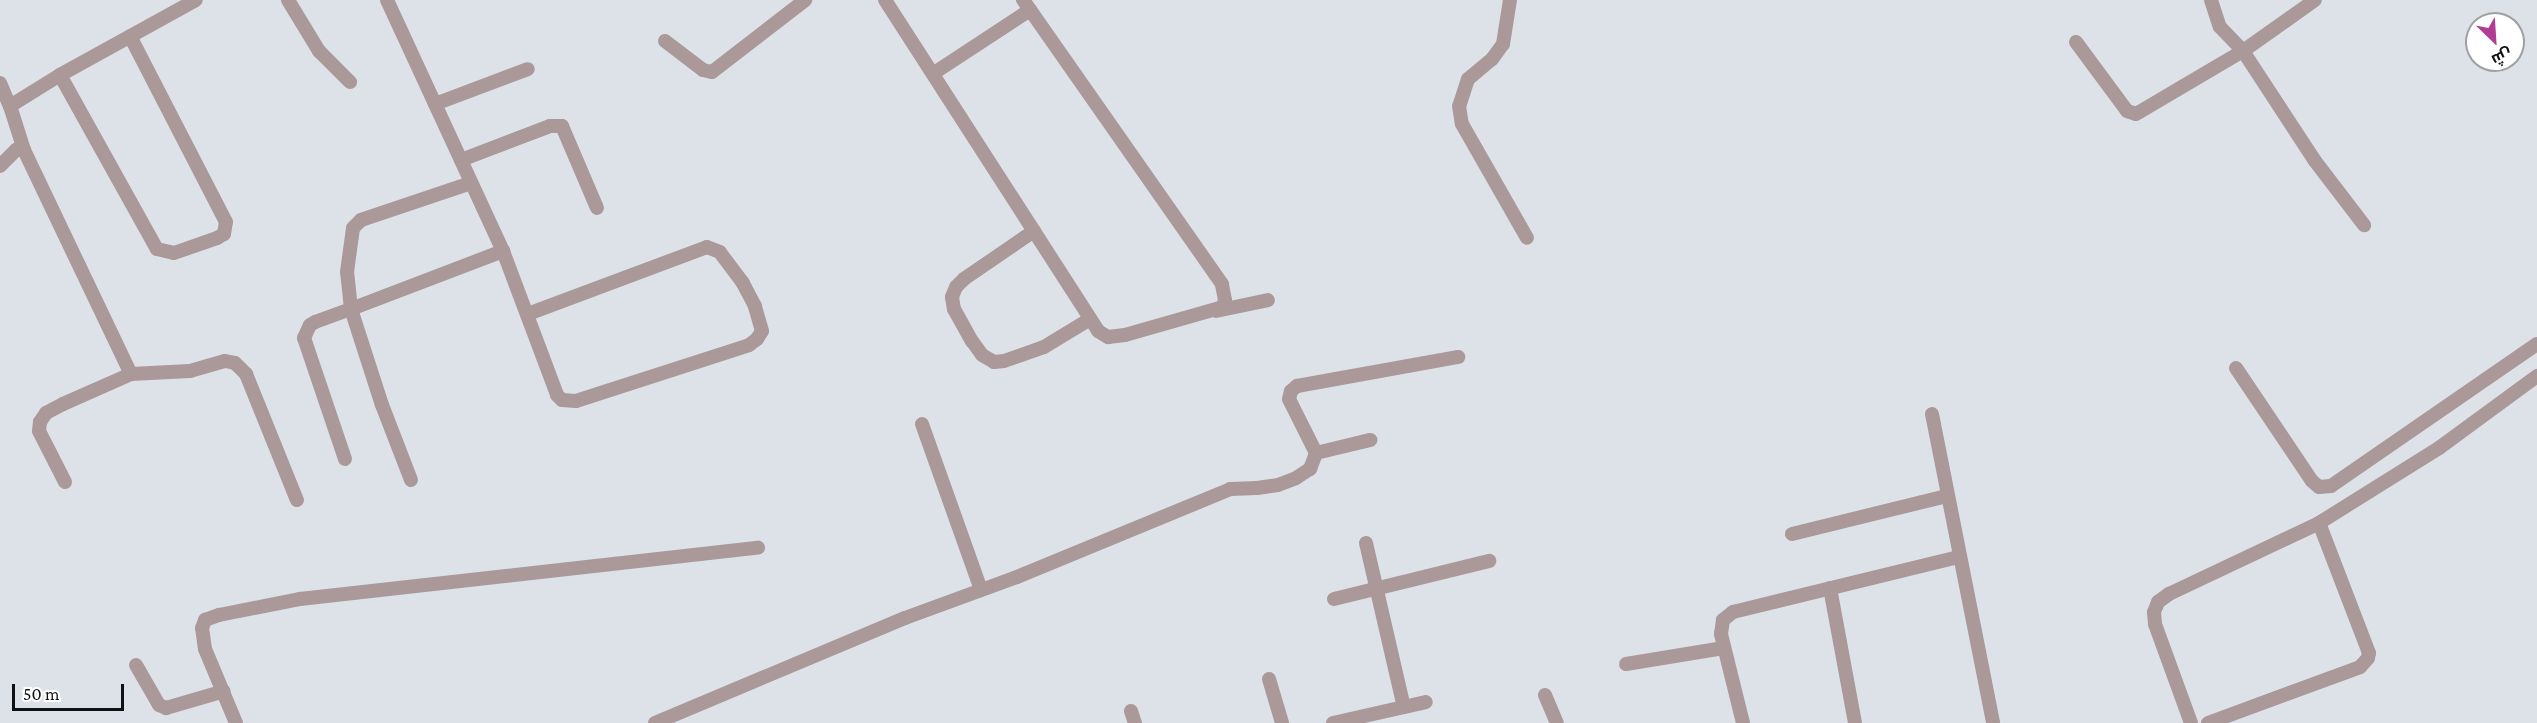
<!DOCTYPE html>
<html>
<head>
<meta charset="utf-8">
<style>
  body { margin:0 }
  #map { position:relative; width:2537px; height:723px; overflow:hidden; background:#dde2e9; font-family:"Crimson Pro",Cairo,serif }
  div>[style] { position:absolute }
  .minor>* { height:14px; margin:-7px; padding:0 7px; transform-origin:7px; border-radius:7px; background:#ab9999 }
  span { translate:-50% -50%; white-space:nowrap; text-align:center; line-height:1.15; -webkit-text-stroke:4.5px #fff; paint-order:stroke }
  .north { position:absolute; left:2465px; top:12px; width:60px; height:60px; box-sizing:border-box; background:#fff; border:2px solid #9fa0a1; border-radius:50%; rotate:155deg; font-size:16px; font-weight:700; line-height:24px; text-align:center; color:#0f1113 }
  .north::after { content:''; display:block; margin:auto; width:21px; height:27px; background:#b03c95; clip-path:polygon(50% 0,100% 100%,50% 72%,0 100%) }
  .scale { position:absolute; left:12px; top:684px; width:112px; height:27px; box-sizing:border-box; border:3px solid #0f1113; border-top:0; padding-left:8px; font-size:18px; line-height:21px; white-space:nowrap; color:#0f1113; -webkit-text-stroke:4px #fff; paint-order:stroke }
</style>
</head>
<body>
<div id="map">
  <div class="minor">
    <div style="left:288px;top:0;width:60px;rotate:58.7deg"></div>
    <div style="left:319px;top:51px;width:44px;rotate:45deg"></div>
    <div style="left:387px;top:0;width:277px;rotate:65.2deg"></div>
    <div style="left:503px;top:251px;width:154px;rotate:69.4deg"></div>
    <div style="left:557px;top:395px;width:7px;rotate:45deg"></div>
    <div style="left:562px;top:400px;width:14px;rotate:4deg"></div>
    <div style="left:576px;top:401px;width:182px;rotate:-17.9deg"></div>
    <div style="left:749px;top:345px;width:10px;rotate:-37deg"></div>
    <div style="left:757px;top:339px;width:9px;rotate:-58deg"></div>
    <div style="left:762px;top:331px;width:26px;rotate:-106deg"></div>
    <div style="left:755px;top:306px;width:26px;rotate:-118deg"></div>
    <div style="left:743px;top:283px;width:39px;rotate:-127deg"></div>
    <div style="left:720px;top:252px;width:14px;rotate:-159deg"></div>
    <div style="left:707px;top:247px;width:191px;rotate:159.5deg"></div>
    <div style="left:885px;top:0;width:394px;rotate:57.2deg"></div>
    <div style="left:1098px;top:331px;width:12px;rotate:31deg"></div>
    <div style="left:1108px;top:337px;width:17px;rotate:-7deg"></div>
    <div style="left:1125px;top:335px;width:102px;rotate:-15.9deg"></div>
    <div style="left:1223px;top:307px;width:7px;rotate:-74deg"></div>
    <div style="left:1225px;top:300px;width:16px;rotate:-101deg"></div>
    <div style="left:1222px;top:284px;width:347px;rotate:-125deg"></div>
    <div style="left:1510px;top:0;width:45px;rotate:99deg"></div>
    <div style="left:1503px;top:44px;width:19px;rotate:126deg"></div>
    <div style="left:1492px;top:59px;width:31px;rotate:140deg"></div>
    <div style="left:1468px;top:79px;width:28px;rotate:108deg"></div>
    <div style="left:1459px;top:106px;width:18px;rotate:81deg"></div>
    <div style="left:1462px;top:124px;width:131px;rotate:60.3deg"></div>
    <div style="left:2211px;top:0;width:28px;rotate:72deg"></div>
    <div style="left:2220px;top:27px;width:33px;rotate:46deg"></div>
    <div style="left:2243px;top:51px;width:131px;rotate:56.8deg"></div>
    <div style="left:2315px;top:161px;width:81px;rotate:52.6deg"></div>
    <div style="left:665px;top:41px;width:48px;rotate:37.3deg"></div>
    <div style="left:703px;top:70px;width:9px;rotate:13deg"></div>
    <div style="left:712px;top:72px;width:118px;rotate:-37.7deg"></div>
    <div style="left:2076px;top:42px;width:86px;rotate:53.5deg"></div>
    <div style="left:2127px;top:111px;width:9px;rotate:18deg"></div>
    <div style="left:2136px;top:114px;width:124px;rotate:-30.5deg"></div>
    <div style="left:2243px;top:51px;width:88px;rotate:-35.3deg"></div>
    <div style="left:934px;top:73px;width:115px;rotate:-33.3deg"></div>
    <div style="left:60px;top:75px;width:199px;rotate:60.9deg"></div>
    <div style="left:157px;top:249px;width:17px;rotate:13deg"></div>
    <div style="left:174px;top:253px;width:46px;rotate:-19.2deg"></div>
    <div style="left:217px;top:238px;width:8px;rotate:-30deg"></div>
    <div style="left:224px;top:234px;width:12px;rotate:-81deg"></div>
    <div style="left:226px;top:222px;width:209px;rotate:-117.3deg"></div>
    <div style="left:0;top:83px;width:25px;rotate:67deg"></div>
    <div style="left:10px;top:106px;width:59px;rotate:-31.8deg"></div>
    <div style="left:60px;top:75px;width:155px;rotate:-28.9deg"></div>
    <div style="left:435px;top:104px;width:99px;rotate:-20.6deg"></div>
    <div style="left:10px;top:106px;width:46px;rotate:72.3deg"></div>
    <div style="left:24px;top:150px;width:248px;rotate:64.5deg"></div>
    <div style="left:131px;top:374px;width:59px;rotate:-2.9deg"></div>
    <div style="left:190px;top:371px;width:36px;rotate:-16deg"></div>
    <div style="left:225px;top:361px;width:10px;rotate:11deg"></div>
    <div style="left:235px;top:363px;width:16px;rotate:45deg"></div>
    <div style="left:246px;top:374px;width:136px;rotate:68deg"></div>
    <div style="left:461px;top:160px;width:95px;rotate:-20.9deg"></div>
    <div style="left:550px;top:126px;width:12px"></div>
    <div style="left:562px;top:126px;width:89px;rotate:66.9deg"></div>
    <div style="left:0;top:166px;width:23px;rotate:-45deg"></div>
    <div style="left:16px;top:150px;width:8px"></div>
    <div style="left:1034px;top:231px;width:85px;rotate:145.6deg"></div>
    <div style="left:964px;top:279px;width:11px;rotate:135deg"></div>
    <div style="left:956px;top:287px;width:11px;rotate:112deg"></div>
    <div style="left:952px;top:297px;width:12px;rotate:81deg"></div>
    <div style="left:954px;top:309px;width:37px;rotate:61deg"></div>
    <div style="left:972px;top:341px;width:17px;rotate:54deg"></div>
    <div style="left:982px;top:355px;width:14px;rotate:30deg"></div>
    <div style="left:994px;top:362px;width:10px;rotate:-6deg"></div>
    <div style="left:1004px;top:361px;width:42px;rotate:-19.3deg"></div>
    <div style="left:1044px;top:347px;width:54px;rotate:-31.3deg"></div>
    <div style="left:1216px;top:311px;width:53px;rotate:-11.9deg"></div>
    <div style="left:2236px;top:368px;width:136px;rotate:56.1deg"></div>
    <div style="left:2312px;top:481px;width:9px;rotate:41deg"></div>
    <div style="left:2319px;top:487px;width:12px;rotate:-5deg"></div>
    <div style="left:2331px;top:486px;width:250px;rotate:-34.6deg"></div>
    <div style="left:1932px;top:414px;width:315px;rotate:78.8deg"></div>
    <div style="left:922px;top:424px;width:176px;rotate:70.4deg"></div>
    <div style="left:1316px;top:453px;width:60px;rotate:-116.6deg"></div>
    <div style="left:1289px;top:399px;width:8px;rotate:-76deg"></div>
    <div style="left:1291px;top:391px;width:8px;rotate:-40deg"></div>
    <div style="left:1297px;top:386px;width:164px;rotate:-10.2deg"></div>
    <div style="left:345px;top:459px;width:128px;rotate:-108.7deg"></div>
    <div style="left:304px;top:338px;width:14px;rotate:-65deg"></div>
    <div style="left:310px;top:325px;width:6px;rotate:-31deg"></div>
    <div style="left:315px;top:322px;width:38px;rotate:-20deg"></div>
    <div style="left:351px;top:309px;width:37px;rotate:-96deg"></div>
    <div style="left:347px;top:272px;width:44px;rotate:-82.2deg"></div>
    <div style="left:353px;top:228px;width:11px;rotate:-45deg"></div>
    <div style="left:361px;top:220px;width:116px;rotate:-18.6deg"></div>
    <div style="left:411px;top:480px;width:80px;rotate:-111.1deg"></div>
    <div style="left:382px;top:405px;width:101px;rotate:-107.9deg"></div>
    <div style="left:351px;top:309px;width:163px;rotate:-20.9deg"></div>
    <div style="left:65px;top:482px;width:57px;rotate:-117deg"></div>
    <div style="left:39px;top:431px;width:9px;rotate:-84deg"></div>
    <div style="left:40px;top:422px;width:11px;rotate:-56deg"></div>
    <div style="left:46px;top:413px;width:19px;rotate:-28deg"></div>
    <div style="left:63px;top:404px;width:74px;rotate:-23.8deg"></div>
    <div style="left:1792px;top:534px;width:160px;rotate:-13.8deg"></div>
    <div style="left:1366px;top:543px;width:168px;rotate:77deg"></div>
    <div style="left:1830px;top:588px;width:137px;rotate:79.5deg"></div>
    <div style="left:1334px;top:599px;width:160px;rotate:-13.8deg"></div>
    <div style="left:1626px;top:664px;width:99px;rotate:-9.3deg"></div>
    <div style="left:136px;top:665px;width:46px;rotate:60.1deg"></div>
    <div style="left:159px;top:705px;width:8px;rotate:23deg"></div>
    <div style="left:166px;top:708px;width:60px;rotate:-16.3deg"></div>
    <div style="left:1269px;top:679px;width:46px;rotate:73.5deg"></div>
    <div style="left:1545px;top:695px;width:30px;rotate:67deg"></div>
    <div style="left:1131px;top:711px;width:13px;rotate:72deg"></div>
    <div style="left:236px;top:723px;width:80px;rotate:-112.7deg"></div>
    <div style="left:205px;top:649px;width:21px;rotate:-98deg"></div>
    <div style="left:202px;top:628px;width:9px;rotate:-69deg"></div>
    <div style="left:205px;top:620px;width:15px;rotate:-20deg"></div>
    <div style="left:219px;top:615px;width:83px;rotate:-11.2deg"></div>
    <div style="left:300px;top:599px;width:461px;rotate:-6.4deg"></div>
    <div style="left:655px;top:723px;width:271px;rotate:-22.8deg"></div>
    <div style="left:905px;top:618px;width:119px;rotate:-20.1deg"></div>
    <div style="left:1017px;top:577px;width:230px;rotate:-22.4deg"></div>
    <div style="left:1230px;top:489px;width:27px;rotate:-2deg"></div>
    <div style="left:1257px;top:488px;width:21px;rotate:-8deg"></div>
    <div style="left:1278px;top:485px;width:19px;rotate:-21deg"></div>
    <div style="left:1296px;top:478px;width:17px;rotate:-33deg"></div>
    <div style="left:1310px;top:469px;width:17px;rotate:-69deg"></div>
    <div style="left:1316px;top:453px;width:56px;rotate:-13.5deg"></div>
    <div style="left:1333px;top:723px;width:95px;rotate:-12.7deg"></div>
    <div style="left:1743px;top:723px;width:92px;rotate:-103.9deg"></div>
    <div style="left:1721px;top:634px;width:14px;rotate:-82deg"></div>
    <div style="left:1723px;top:620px;width:13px;rotate:-39deg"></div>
    <div style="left:1733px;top:612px;width:232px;rotate:-13.7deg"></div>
    <div style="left:2191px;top:723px;width:105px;rotate:-110deg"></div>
    <div style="left:2155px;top:624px;width:12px;rotate:-95deg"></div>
    <div style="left:2154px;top:612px;width:11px;rotate:-68deg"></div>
    <div style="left:2158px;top:602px;width:14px;rotate:-36deg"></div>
    <div style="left:2169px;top:594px;width:166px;rotate:-25.3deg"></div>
    <div style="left:2319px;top:523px;width:142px;rotate:-32deg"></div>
    <div style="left:2439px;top:448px;width:122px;rotate:-36.3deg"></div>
    <div style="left:2208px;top:723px;width:162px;rotate:-20.2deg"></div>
    <div style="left:2360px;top:667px;width:12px;rotate:-48deg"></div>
    <div style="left:2368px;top:658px;width:5px;rotate:-79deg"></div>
    <div style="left:2369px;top:653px;width:139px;rotate:-111deg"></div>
  </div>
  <div class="north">ش</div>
  <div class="scale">50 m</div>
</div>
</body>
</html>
